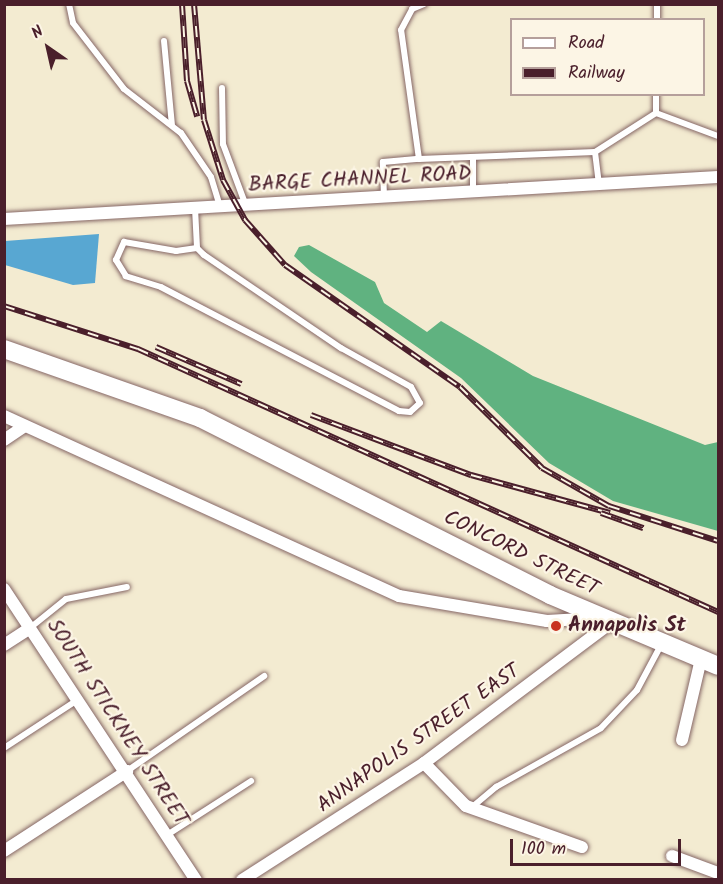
<!DOCTYPE html>
<html>
<head>
<meta charset="utf-8">
<style>
  body { margin:0 }
  #map { position:relative; width:723px; height:884px; overflow:hidden; background:#f3ebd1; font-family:Kalam,sans-serif }
  div>[style] { position:absolute }
  .forest>* { inset:0; background:#60b280 }
  .water>* { inset:0; background:#58a7d2 }
  .roads { filter:drop-shadow(0 0 2px #856665) drop-shadow(0 0 2px #856665) }
  .service>* { height:6px; margin:-3px; padding:0 3px; transform-origin:3px; border-radius:3px; background:#fff }
  .minor>* { height:12px; margin:-6px; padding:0 6px; transform-origin:6px; border-radius:6px; background:#fff }
  .secondary>* { height:18px; margin:-9px; padding:0 9px; transform-origin:9px; border-radius:9px; background:#fff }
  .rail>* { height:6px; margin-top:-3px; transform-origin:0; background:repeating-linear-gradient(90deg,#fcf5e5 0 11px,#4a1f2b 0 22px); box-sizing:border-box; border-block:2px solid #4a1f2b }
  .dots>* { width:16px; height:16px; translate:-50% -50%; box-sizing:border-box; border:3px solid #fcf5e5; border-radius:50% }
  span { translate:-50% -50%; white-space:nowrap; text-align:center; line-height:1.15; -webkit-text-stroke:4.5px #fcf5e5; paint-order:stroke }
  .street-label { font-size:21px; color:#4a1f2b }
  .poi-label { font-size:21px; color:#4a1f2b; font-weight:700 }
  .left { translate:0 -50%; text-align:left }
  .frame { position:absolute; inset:0; border:6px solid #4a1f2b; pointer-events:none }
  .legend { position:absolute; left:510px; top:18px; width:195px; height:78px; box-sizing:border-box; background:#fcf5e5; border:2px solid #b59f9b; margin:0; padding:8px 10px; list-style:none; font-size:18px; color:#4a1f2b }
  .legend li { display:flex; align-items:center; gap:12px; height:30px }
  .legend b { width:30px; border:2px solid #b59f9b }
  .north { position:absolute; left:18px; top:18px; width:60px; height:60px; -webkit-text-stroke:4px #fcf5e5; paint-order:stroke; rotate:326deg; font-size:16px; font-weight:700; line-height:24px; text-align:center; color:#4a1f2b }
  .north::after { content:''; display:block; margin:auto; width:21px; height:27px; background:#4a1f2b; clip-path:polygon(50% 0,100% 100%,50% 72%,0 100%) }
  .scale { position:absolute; left:510px; top:839px; width:171px; height:27px; box-sizing:border-box; border:3px solid #4a1f2b; border-top:0; padding-left:8px; font-size:18px; line-height:21px; white-space:nowrap; color:#4a1f2b; -webkit-text-stroke:4px #fcf5e5; paint-order:stroke }
</style>
</head>
<body>
<div id="map">
  <div class="forest">
    <div style="clip-path:polygon(309px 245px,375px 282px,384px 303px,427px 332px,441px 321px,533px 376px,705px 445px,718px 442px,718px 531px,613px 501px,549px 463px,461px 378px,311px 272px,294px 256px,299px 247px)"></div>
  </div>
  <div class="water">
    <div style="clip-path:polygon(99px 234px,95px 283px,73px 285px,5px 265px,5px 241px)"></div>
  </div>
  <div class="roads">
    <div class="service">
      <div style="left:69px;top:4px;width:19px;rotate:78deg"></div>
      <div style="left:73px;top:23px;width:83px;rotate:52.3deg"></div>
      <div style="left:124px;top:89px;width:72px;rotate:37.7deg"></div>
      <div style="left:181px;top:133px;width:53px;rotate:55.7deg"></div>
      <div style="left:211px;top:177px;width:31px;rotate:73deg"></div>
      <div style="left:657px;top:20px;width:16px;rotate:-90deg"></div>
      <div style="left:164px;top:41px;width:84px;rotate:84.6deg"></div>
      <div style="left:222px;top:88px;width:56px;rotate:89deg"></div>
      <div style="left:223px;top:144px;width:66px;rotate:69.6deg"></div>
      <div style="left:656px;top:113px;width:66px;rotate:20.4deg"></div>
      <div style="left:656px;top:113px;width:19px;rotate:-90deg"></div>
      <div style="left:595px;top:152px;width:72px;rotate:-32.6deg"></div>
      <div style="left:419px;top:159px;width:130px;rotate:-97.9deg"></div>
      <div style="left:401px;top:30px;width:24px;rotate:-62deg"></div>
      <div style="left:412px;top:9px;width:13px;rotate:-23deg"></div>
      <div style="left:473px;top:192px;width:34px;rotate:-90deg"></div>
      <div style="left:384px;top:197px;width:35px;rotate:-92deg"></div>
      <div style="left:383px;top:162px;width:36px;rotate:-5deg"></div>
      <div style="left:419px;top:159px;width:176px;rotate:-2.3deg"></div>
      <div style="left:595px;top:152px;width:33px;rotate:83deg"></div>
      <div style="left:195px;top:208px;width:40px;rotate:87.1deg"></div>
      <div style="left:197px;top:248px;width:10px;rotate:45deg"></div>
      <div style="left:204px;top:255px;width:166px;rotate:34.2deg"></div>
      <div style="left:341px;top:348px;width:80px;rotate:29.1deg"></div>
      <div style="left:411px;top:387px;width:18px;rotate:61deg"></div>
      <div style="left:420px;top:403px;width:13px;rotate:138deg"></div>
      <div style="left:410px;top:412px;width:11px;rotate:-175deg"></div>
      <div style="left:399px;top:411px;width:268px;rotate:-152.5deg"></div>
      <div style="left:161px;top:287px;width:37px;rotate:-163deg"></div>
      <div style="left:126px;top:276px;width:19px;rotate:-122deg"></div>
      <div style="left:116px;top:260px;width:20px;rotate:-66deg"></div>
      <div style="left:124px;top:242px;width:53px;rotate:9.8deg"></div>
      <div style="left:176px;top:251px;width:21px;rotate:-8deg"></div>
      <div style="left:30px;top:628px;width:46px;rotate:-38.9deg"></div>
      <div style="left:66px;top:599px;width:62px;rotate:-11.1deg"></div>
      <div style="left:4px;top:748px;width:90px;rotate:-33.2deg"></div>
      <div style="left:127px;top:771px;width:167px;rotate:-34.7deg"></div>
      <div style="left:471px;top:808px;width:33px;rotate:-40deg"></div>
      <div style="left:496px;top:787px;width:120px;rotate:-29.3deg"></div>
      <div style="left:601px;top:728px;width:52px;rotate:-46.5deg"></div>
      <div style="left:637px;top:690px;width:51px;rotate:-61.9deg"></div>
      <div style="left:167px;top:835px;width:100px;rotate:-32.7deg"></div>
    </div>
    <div class="minor">
      <div style="left:4px;top:219px;width:715px;rotate:-3.37deg"></div>
      <div style="left:4px;top:416px;width:434px;rotate:24.5deg"></div>
      <div style="left:399px;top:596px;width:150px;rotate:9.6deg"></div>
      <div style="left:547px;top:621px;width:51px;rotate:-3.4deg"></div>
      <div style="left:4px;top:440px;width:25px;rotate:-34deg"></div>
      <div style="left:4px;top:589px;width:349px;rotate:56.6deg"></div>
      <div style="left:4px;top:645px;width:31px;rotate:-33deg"></div>
      <div style="left:682px;top:740px;width:83px;rotate:-76.8deg"></div>
      <div style="left:424px;top:763px;width:60px;rotate:45.7deg"></div>
      <div style="left:466px;top:806px;width:123px;rotate:19.5deg"></div>
      <div style="left:4px;top:851px;width:147px;rotate:-33deg"></div>
      <div style="left:672px;top:856px;width:49px;rotate:20.3deg"></div>
      <div style="left:242px;top:880px;width:216px;rotate:-32.7deg"></div>
      <div style="left:424px;top:763px;width:235px;rotate:-36.9deg"></div>
    </div>
    <div class="secondary">
      <div style="left:4px;top:349px;width:208px;rotate:19.4deg"></div>
      <div style="left:200px;top:418px;width:392px;rotate:26.8deg"></div>
      <div style="left:550px;top:595px;width:182px;rotate:22.9deg"></div>
    </div>
  </div>
  <div class="rail">
    <div style="left:182px;top:4px;width:77px;rotate:86.3deg"></div>
    <div style="left:187px;top:81px;width:37px;rotate:74deg"></div>
    <div style="left:194px;top:4px;width:116px;rotate:85.1deg"></div>
    <div style="left:204px;top:120px;width:63px;rotate:72.4deg"></div>
    <div style="left:223px;top:180px;width:46px;rotate:61.2deg"></div>
    <div style="left:245px;top:220px;width:60px;rotate:48.4deg"></div>
    <div style="left:285px;top:265px;width:213px;rotate:34.9deg"></div>
    <div style="left:460px;top:387px;width:115px;rotate:44.6deg"></div>
    <div style="left:542px;top:468px;width:77px;rotate:29.6deg"></div>
    <div style="left:609px;top:506px;width:114px;rotate:17.8deg"></div>
    <div style="left:4px;top:306px;width:141px;rotate:17.8deg"></div>
    <div style="left:138px;top:349px;width:637px;rotate:24.39deg"></div>
    <div style="left:156px;top:347px;width:93px;rotate:23.5deg"></div>
    <div style="left:311px;top:415px;width:171px;rotate:20.6deg"></div>
    <div style="left:471px;top:475px;width:144px;rotate:15.3deg"></div>
    <div style="left:601px;top:513px;width:45px;rotate:19.7deg"></div>
  </div>
  <div class="dots">
    <div style="left:556px;top:626px;background:#c8321e"></div>
  </div>
  <div class="street-label">
    <span style="left:360px;top:180px;rotate:-3deg">BARGE CHANNEL ROAD</span>
    <span style="left:521px;top:554px;rotate:26deg">CONCORD STREET</span>
    <span style="left:117px;top:723px;rotate:57deg">SOUTH STICKNEY STREET</span>
    <span style="left:419px;top:739px;rotate:-35deg">ANNAPOLIS STREET EAST</span>
  </div>
  <div class="poi-label">
    <span class="left" style="left:568px;top:626px">Annapolis St</span>
  </div>
  <div class="frame"></div>
  <ul class="legend">
  <li><b style="height:8px;background:#fff"></b>Road</li>
  <li><b style="height:8px;background:#4a1f2b"></b>Railway</li>
  </ul>
  <div class="north">N</div>
  <div class="scale">100 m</div>
</div>
</body>
</html>
